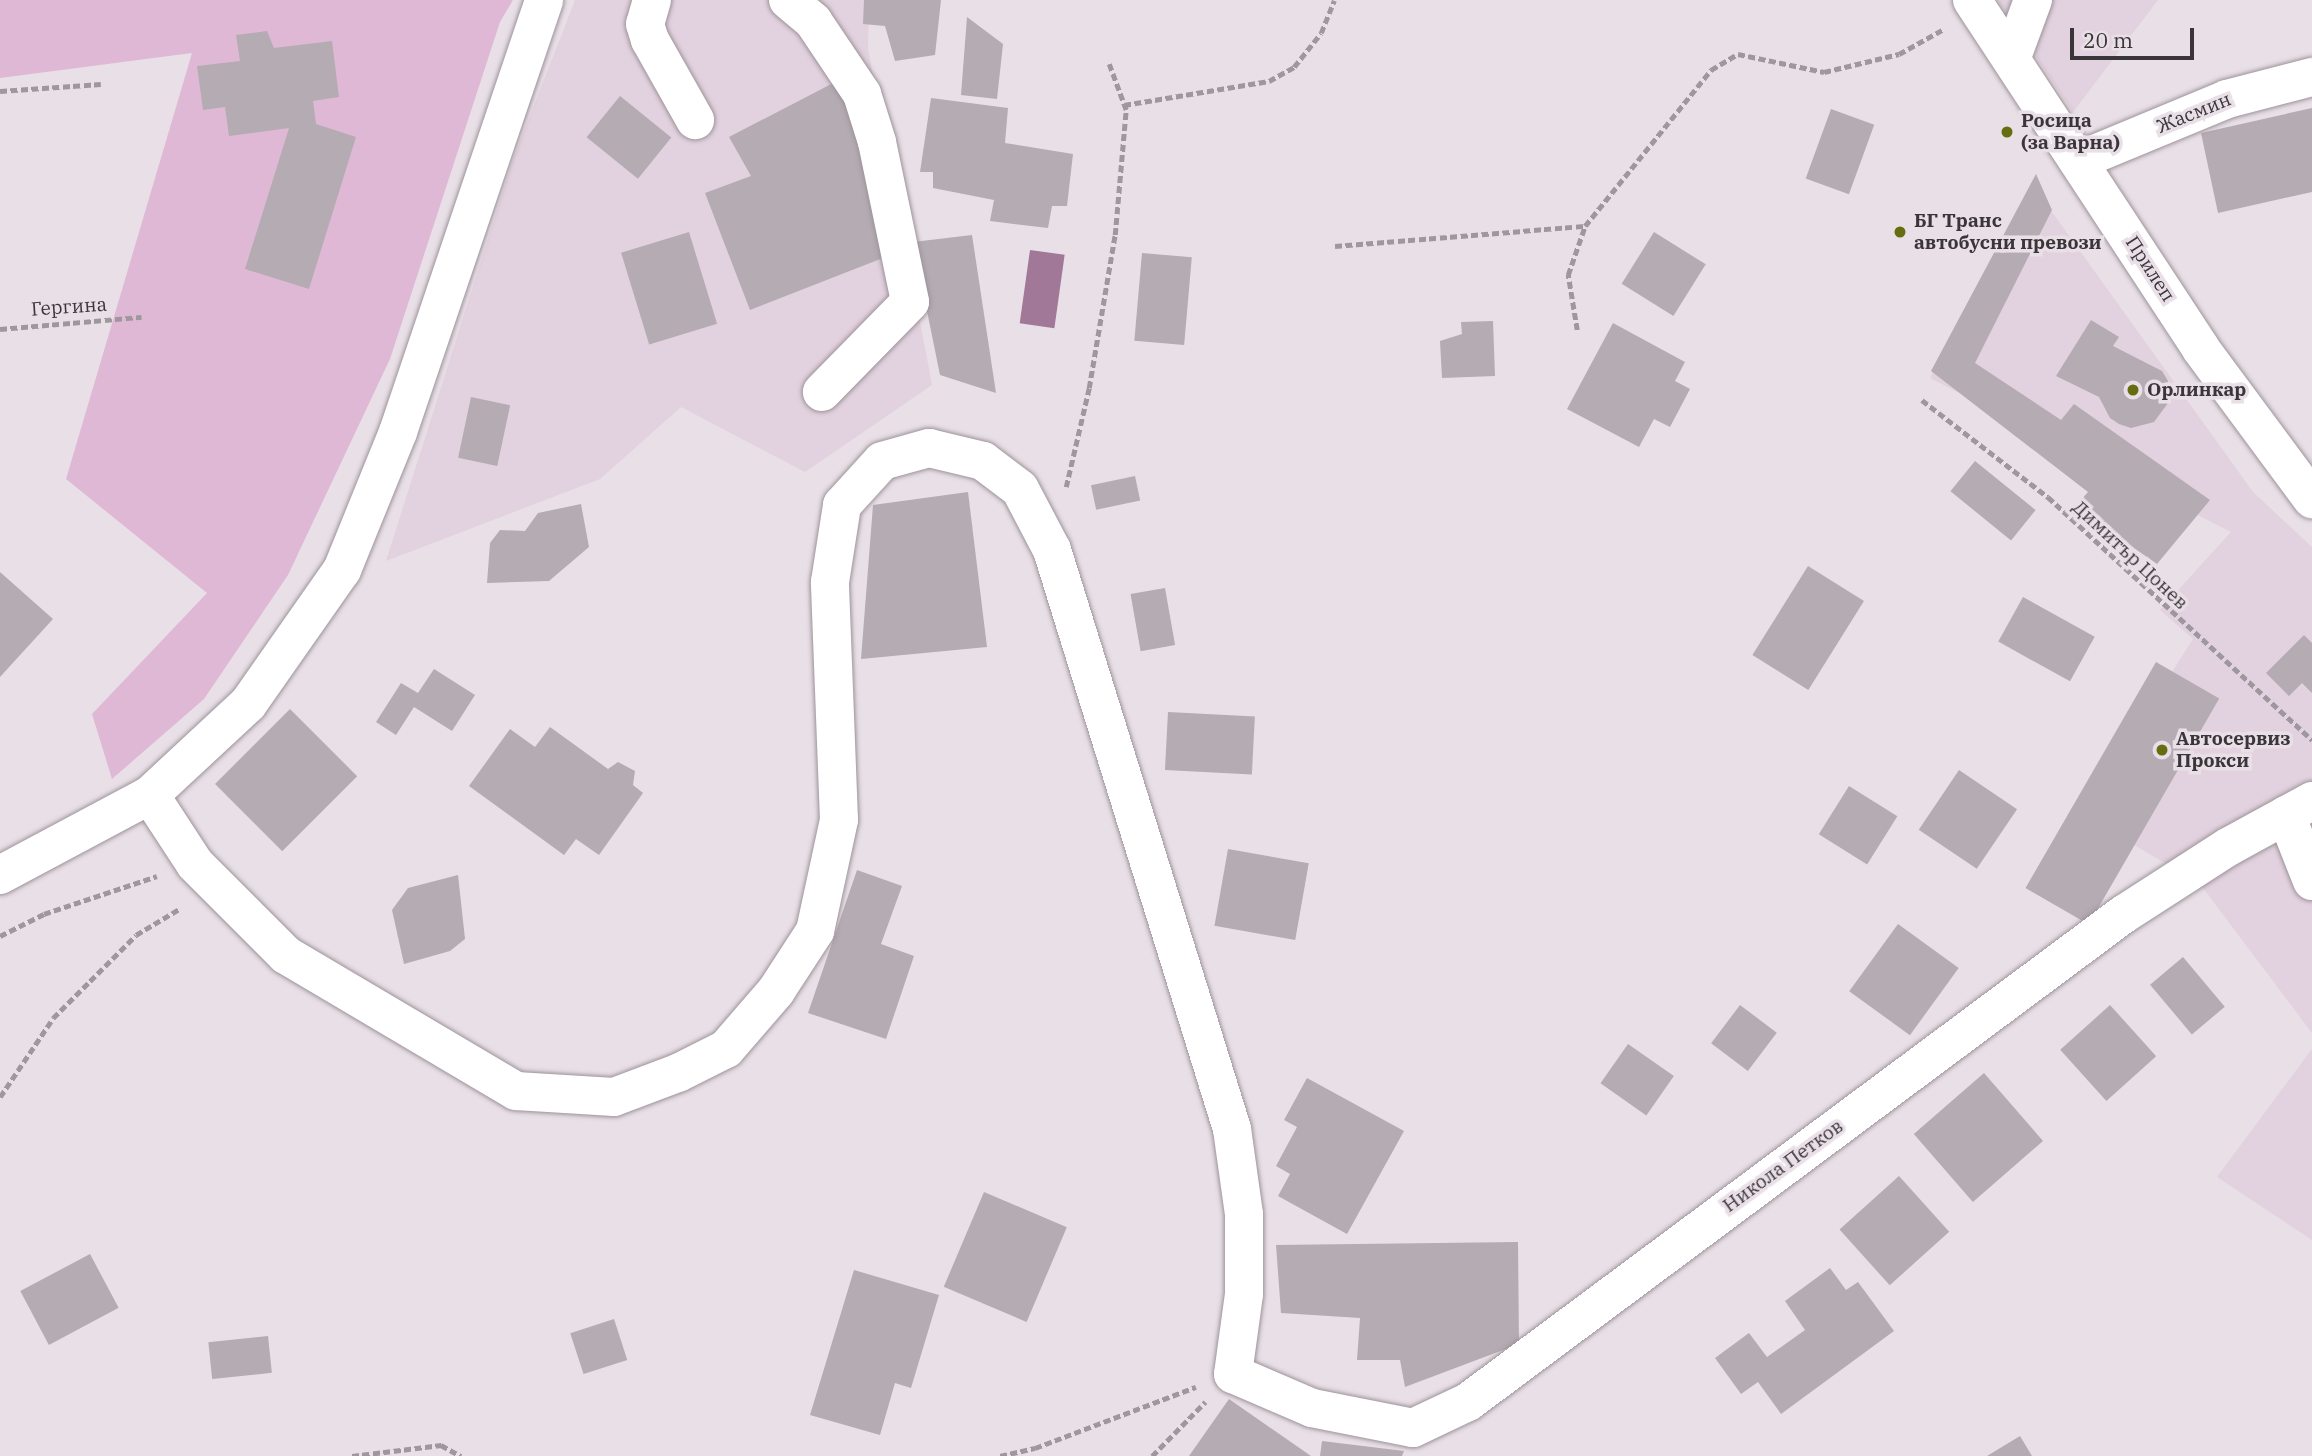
<!DOCTYPE html>
<html>
<head>
<meta charset="utf-8">
<style>
  body { margin:0 }
  #map { position:relative; width:2312px; height:1456px; overflow:hidden; background:#e9dfe7; font-family:"IBM Plex Serif",serif }
  div>[style] { position:absolute }
  .built>* { inset:0; background:#e2d1de }
  .green>* { inset:0; background:#dfb8d6 }
  .water>* { inset:0; background:#a17898; transform-origin:0 0 }
  .building>* { inset:0; background:#b5abb3; transform-origin:0 0 }
  .path>* { height:4.5px; margin-top:-2.25px; transform-origin:0; background:repeating-linear-gradient(90deg,#9e979d 0 7px,transparent 0 10.5px) }
  .roads { filter:drop-shadow(0 0 2px #9d939a) drop-shadow(0 0 2px #9d939a) }
  .minor>* { height:38px; margin:-19px; padding:0 19px; transform-origin:19px; border-radius:19px; background:#fff }
  .dots>* { width:19px; height:19px; translate:-50% -50%; box-sizing:border-box; border:4px solid #e9dfe7; border-radius:50% }
  span { translate:-50% -50%; white-space:nowrap; text-align:center; line-height:1.15; -webkit-text-stroke:7px #e9dfe7; paint-order:stroke }
  .street-label { font-size:19px; color:#393538 }
  .poi-label { font-size:19px; color:#393538; font-weight:700 }
  .left { translate:0 -50%; text-align:left }
  .scale { position:absolute; left:2070px; top:28px; width:124px; height:32px; box-sizing:border-box; border:4px solid #393538; border-top:0; padding-left:9px; font-size:21px; line-height:24px; white-space:nowrap; color:#393538; -webkit-text-stroke:5px #e9dfe7; paint-order:stroke }
</style>
</head>
<body>
<div id="map">
  <div class="built">
    <div style="clip-path:polygon(575px 0,869px 0,868px 49px,932px 385px,805px 472px,681px 407px,600px 479px,386px 561px,514px 157px)"></div>
    <div style="clip-path:polygon(1998px 0,2158px 0,2073px 112px)"></div>
    <div style="clip-path:polygon(2034px 187px,2253px 492px,2312px 547px,2312px 1033px,2200px 884px,2082px 814px,2193px 639px,2160px 610px,2231px 532px,1930px 378px)"></div>
    <div style="clip-path:polygon(2312px 1049px,2312px 1240px,2217px 1177px)"></div>
  </div>
  <div class="green">
    <div style="clip-path:polygon(0 0,513px 0,500px 22px,390px 359px,288px 575px,204px 699px,112px 779px,92px 714px,207px 593px,66px 479px,192px 53px,0 78px)"></div>
  </div>
  <div class="water">
    <div style="left:1030px;top:250px;width:35px;height:74px;rotate:8deg"></div>
  </div>
  <div class="building">
    <div style="clip-path:polygon(864px 0,941px 0,935px 55px,895px 61px,885px 26px,863px 24px)"></div>
    <div style="clip-path:polygon(967px 17px,1003px 44px,997px 99px,961px 95px)"></div>
    <div style="clip-path:polygon(267px 31px,274px 48px,332px 41px,339px 97px,313px 101px,316px 124px,356px 137px,309px 289px,245px 269px,289px 128px,229px 136px,225px 107px,203px 110px,197px 66px,240px 61px,236px 35px)"></div>
    <div style="clip-path:polygon(839px 80px,848px 91px,888px 256px,750px 310px,705px 193px,751px 176px,729px 137px)"></div>
    <div style="left:620px;top:96px;width:66px;height:53px;rotate:39deg"></div>
    <div style="clip-path:polygon(931px 98px,1008px 108px,1005px 143px,1073px 154px,1067px 206px,1052px 206px,1048px 228px,990px 221px,994px 200px,933px 188px,933px 172px,920px 172px)"></div>
    <div style="clip-path:polygon(2312px 108px,2312px 192px,2218px 213px,2201px 133px)"></div>
    <div style="left:1831px;top:109px;width:46px;height:74px;rotate:20deg"></div>
    <div style="clip-path:polygon(2036px 174px,2052px 210px,1975px 363px,2061px 420px,2074px 404px,2210px 500px,2157px 564px,2075px 507px,2088px 492px,1931px 371px)"></div>
    <div style="left:689px;top:232px;width:96px;height:71px;rotate:73deg"></div>
    <div style="left:1654px;top:232px;width:61px;height:61px;rotate:32deg"></div>
    <div style="clip-path:polygon(972px 235px,996px 393px,940px 375px,913px 242px)"></div>
    <div style="left:1142px;top:253px;width:50px;height:88px;rotate:5deg"></div>
    <div style="clip-path:polygon(2091px 320px,2119px 337px,2113px 346px,2162px 371px,2168px 381px,2168px 403px,2154px 422px,2131px 428px,2119px 424px,2110px 418px,2099px 397px,2056px 376px)"></div>
    <div style="clip-path:polygon(1493px 321px,1495px 376px,1442px 378px,1440px 341px,1462px 334px,1461px 322px)"></div>
    <div style="clip-path:polygon(1613px 323px,1685px 362px,1675px 381px,1690px 389px,1670px 427px,1654px 419px,1639px 447px,1567px 409px)"></div>
    <div style="left:471px;top:397px;width:40px;height:62px;rotate:12deg"></div>
    <div style="left:1975px;top:461px;width:78px;height:39px;rotate:39deg"></div>
    <div style="left:1135px;top:476px;width:25px;height:45px;rotate:78deg"></div>
    <div style="clip-path:polygon(968px 492px,987px 647px,861px 659px,873px 505px)"></div>
    <div style="clip-path:polygon(581px 504px,589px 547px,549px 581px,487px 583px,490px 543px,500px 530px,525px 531px,538px 513px)"></div>
    <div style="left:1808px;top:566px;width:66px;height:105px;rotate:32deg"></div>
    <div style="clip-path:polygon(0 572px,53px 619px,0 677px)"></div>
    <div style="left:1165px;top:588px;width:58px;height:35px;rotate:80deg"></div>
    <div style="left:2023px;top:597px;width:82px;height:51px;rotate:29deg"></div>
    <div style="clip-path:polygon(2304px 635px,2312px 643px,2312px 693px,2302px 683px,2289px 696px,2266px 673px)"></div>
    <div style="left:2156px;top:662px;width:73px;height:261px;rotate:30deg"></div>
    <div style="clip-path:polygon(434px 669px,475px 695px,452px 731px,414px 707px,396px 735px,376px 722px,401px 683px,418px 693px)"></div>
    <div style="left:290px;top:709px;width:95px;height:106px;rotate:45deg"></div>
    <div style="left:1168px;top:712px;width:87px;height:58px;rotate:3deg"></div>
    <div style="clip-path:polygon(550px 727px,608px 769px,618px 762px,635px 771px,633px 785px,643px 793px,599px 855px,576px 839px,564px 855px,469px 786px,510px 729px,535px 747px)"></div>
    <div style="left:1959px;top:770px;width:70px;height:72px;rotate:34deg"></div>
    <div style="left:1849px;top:786px;width:57px;height:57px;rotate:32deg"></div>
    <div style="left:1228px;top:849px;width:82px;height:78px;rotate:10deg"></div>
    <div style="clip-path:polygon(857px 870px,902px 886px,881px 944px,914px 956px,886px 1039px,808px 1013px)"></div>
    <div style="clip-path:polygon(458px 875px,465px 939px,450px 951px,404px 964px,392px 910px,408px 888px)"></div>
    <div style="left:1898px;top:924px;width:75px;height:83px;rotate:36deg"></div>
    <div style="left:2183px;top:957px;width:65px;height:43px;rotate:50deg"></div>
    <div style="left:1740px;top:1005px;width:46px;height:48px;rotate:37deg"></div>
    <div style="left:2110px;top:1005px;width:69px;height:67px;rotate:48deg"></div>
    <div style="left:1628px;top:1044px;width:56px;height:48px;rotate:35deg"></div>
    <div style="left:1984px;top:1073px;width:90px;height:93px;rotate:49deg"></div>
    <div style="clip-path:polygon(1307px 1078px,1404px 1131px,1347px 1234px,1278px 1196px,1290px 1174px,1276px 1166px,1297px 1127px,1284px 1120px)"></div>
    <div style="left:1899px;top:1176px;width:75px;height:80px;rotate:48deg"></div>
    <div style="left:984px;top:1192px;width:90px;height:103px;rotate:23deg"></div>
    <div style="clip-path:polygon(1518px 1242px,1519px 1344px,1405px 1387px,1400px 1360px,1357px 1360px,1360px 1318px,1281px 1313px,1276px 1245px)"></div>
    <div style="left:90px;top:1254px;width:61px;height:79px;rotate:62deg"></div>
    <div style="clip-path:polygon(1830px 1268px,1846px 1290px,1858px 1282px,1894px 1331px,1781px 1414px,1758px 1382px,1741px 1394px,1715px 1358px,1749px 1333px,1767px 1357px,1805px 1330px,1785px 1301px)"></div>
    <div style="clip-path:polygon(854px 1270px,939px 1295px,911px 1388px,895px 1383px,880px 1435px,810px 1415px)"></div>
    <div style="left:614px;top:1319px;width:43px;height:46px;rotate:72deg"></div>
    <div style="left:268px;top:1336px;width:37px;height:60px;rotate:84deg"></div>
    <div style="clip-path:polygon(1229px 1399px,1311px 1456px,1189px 1456px)"></div>
    <div style="clip-path:polygon(2020px 1436px,2032px 1456px,1987px 1456px)"></div>
    <div style="clip-path:polygon(1322px 1441px,1404px 1451px,1402px 1456px,1320px 1456px)"></div>
  </div>
  <div class="path">
    <div style="left:0;top:91px;width:101px;rotate:-4deg"></div>
    <div style="left:1124px;top:105px;width:147px;rotate:-9.4deg"></div>
    <div style="left:1269px;top:81px;width:29px;rotate:-29deg"></div>
    <div style="left:1294px;top:67px;width:43px;rotate:-51.5deg"></div>
    <div style="left:1321px;top:33px;width:35px;rotate:-68deg"></div>
    <div style="left:1335px;top:246px;width:251px;rotate:-4.6deg"></div>
    <div style="left:0;top:329px;width:142px;rotate:-4.9deg"></div>
    <div style="left:1577px;top:330px;width:56px;rotate:-99.3deg"></div>
    <div style="left:1568px;top:275px;width:52px;rotate:-70.9deg"></div>
    <div style="left:1585px;top:226px;width:201px;rotate:-51.1deg"></div>
    <div style="left:1711px;top:70px;width:31px;rotate:-31deg"></div>
    <div style="left:1738px;top:54px;width:88px;rotate:11.8deg"></div>
    <div style="left:1824px;top:72px;width:77px;rotate:-13.5deg"></div>
    <div style="left:1899px;top:54px;width:51px;rotate:-29.1deg"></div>
    <div style="left:1922px;top:400px;width:159px;rotate:37.6deg"></div>
    <div style="left:2048px;top:497px;width:359px;rotate:42.6deg"></div>
    <div style="left:1066px;top:487px;width:102px;rotate:-76.9deg"></div>
    <div style="left:1089px;top:388px;width:155px;rotate:-80.4deg"></div>
    <div style="left:1115px;top:235px;width:125px;rotate:-85deg"></div>
    <div style="left:1126px;top:110px;width:49px;rotate:-110.3deg"></div>
    <div style="left:0;top:936px;width:49px;rotate:-26.6deg"></div>
    <div style="left:44px;top:914px;width:119px;rotate:-18.6deg"></div>
    <div style="left:0;top:1097px;width:95px;rotate:-56.1deg"></div>
    <div style="left:53px;top:1018px;width:117px;rotate:-45deg"></div>
    <div style="left:136px;top:935px;width:52px;rotate:-31deg"></div>
    <div style="left:352px;top:1456px;width:90px;rotate:-7deg"></div>
    <div style="left:441px;top:1445px;width:23px;rotate:29deg"></div>
    <div style="left:1000px;top:1456px;width:36px;rotate:-13deg"></div>
    <div style="left:1035px;top:1448px;width:172px;rotate:-20.8deg"></div>
    <div style="left:1152px;top:1456px;width:76px;rotate:-45.5deg"></div>
  </div>
  <div class="roads">
    <div class="minor">
      <div style="left:652px;top:0;width:25px;rotate:106deg"></div>
      <div style="left:645px;top:24px;width:17px;rotate:73deg"></div>
      <div style="left:650px;top:40px;width:92px;rotate:60.6deg"></div>
      <div style="left:788px;top:0;width:33px;rotate:40deg"></div>
      <div style="left:813px;top:21px;width:88px;rotate:56.1deg"></div>
      <div style="left:862px;top:94px;width:50px;rotate:72.6deg"></div>
      <div style="left:877px;top:142px;width:163px;rotate:78.3deg"></div>
      <div style="left:910px;top:302px;width:126px;rotate:134.4deg"></div>
      <div style="left:1972px;top:0;width:417px;rotate:56.7deg"></div>
      <div style="left:2201px;top:349px;width:187px;rotate:53.5deg"></div>
      <div style="left:2012px;top:57px;width:61px;rotate:-69.8deg"></div>
      <div style="left:2080px;top:160px;width:159px;rotate:-22.5deg"></div>
      <div style="left:2227px;top:99px;width:88px;rotate:-14.5deg"></div>
      <div style="left:150px;top:795px;width:82px;rotate:56.9deg"></div>
      <div style="left:195px;top:864px;width:129px;rotate:45deg"></div>
      <div style="left:286px;top:955px;width:267px;rotate:30.6deg"></div>
      <div style="left:516px;top:1091px;width:98px;rotate:3.5deg"></div>
      <div style="left:614px;top:1097px;width:68px;rotate:-20.6deg"></div>
      <div style="left:678px;top:1073px;width:54px;rotate:-26.6deg"></div>
      <div style="left:726px;top:1049px;width:77px;rotate:-49.2deg"></div>
      <div style="left:776px;top:991px;width:72px;rotate:-57deg"></div>
      <div style="left:815px;top:931px;width:114px;rotate:-77.8deg"></div>
      <div style="left:839px;top:820px;width:238px;rotate:-92.2deg"></div>
      <div style="left:830px;top:582px;width:78px;rotate:-81.1deg"></div>
      <div style="left:842px;top:505px;width:59px;rotate:-47.7deg"></div>
      <div style="left:882px;top:461px;width:49px;rotate:-15.5deg"></div>
      <div style="left:929px;top:448px;width:56px;rotate:13.5deg"></div>
      <div style="left:983px;top:461px;width:46px;rotate:37.1deg"></div>
      <div style="left:1020px;top:489px;width:69px;rotate:62.3deg"></div>
      <div style="left:1052px;top:550px;width:606px;rotate:72.73deg"></div>
      <div style="left:1232px;top:1129px;width:86px;rotate:82deg"></div>
      <div style="left:1244px;top:1214px;width:80px;rotate:90deg"></div>
      <div style="left:1244px;top:1294px;width:81px;rotate:97.8deg"></div>
      <div style="left:1233px;top:1374px;width:86px;rotate:23.3deg"></div>
      <div style="left:1312px;top:1408px;width:103px;rotate:11.2deg"></div>
      <div style="left:1413px;top:1428px;width:61px;rotate:-25.3deg"></div>
      <div style="left:1468px;top:1402px;width:818px;rotate:-36.65deg"></div>
      <div style="left:2124px;top:914px;width:124px;rotate:-32.8deg"></div>
      <div style="left:2228px;top:847px;width:96px;rotate:-28.7deg"></div>
      <div style="left:2286px;top:815px;width:71px;rotate:68.5deg"></div>
      <div style="left:0;top:875px;width:170px;rotate:-28.1deg"></div>
      <div style="left:150px;top:795px;width:134px;rotate:-42.9deg"></div>
      <div style="left:248px;top:704px;width:164px;rotate:-55deg"></div>
      <div style="left:342px;top:570px;width:149px;rotate:-67.9deg"></div>
      <div style="left:398px;top:432px;width:456px;rotate:-71.3deg"></div>
    </div>
  </div>
  <div class="dots">
    <div style="left:2007px;top:132px;background:#666c10"></div>
    <div style="left:1900px;top:232px;background:#666c10"></div>
    <div style="left:2133px;top:390px;background:#666c10"></div>
    <div style="left:2162px;top:750px;background:#666c10"></div>
  </div>
  <div class="street-label">
    <span style="left:2194px;top:113px;rotate:-22deg">Жасмин</span>
    <span style="left:2150px;top:269px;rotate:57deg">Прилеп</span>
    <span style="left:69px;top:307px;rotate:-4deg">Гергина</span>
    <span style="left:2130px;top:555px;rotate:43deg">Димитър Цонев</span>
    <span style="left:1783px;top:1166px;rotate:-36deg">Никола Петков</span>
  </div>
  <div class="poi-label">
    <span class="left" style="left:2021px;top:132px">Росица<br>(за Варна)</span>
    <span class="left" style="left:1914px;top:232px">БГ Транс<br>автобусни превози</span>
    <span class="left" style="left:2147px;top:390px">Орлинкар</span>
    <span class="left" style="left:2176px;top:750px">Автосервиз<br>Прокси</span>
  </div>
  <div class="scale">20 m</div>
</div>
</body>
</html>
